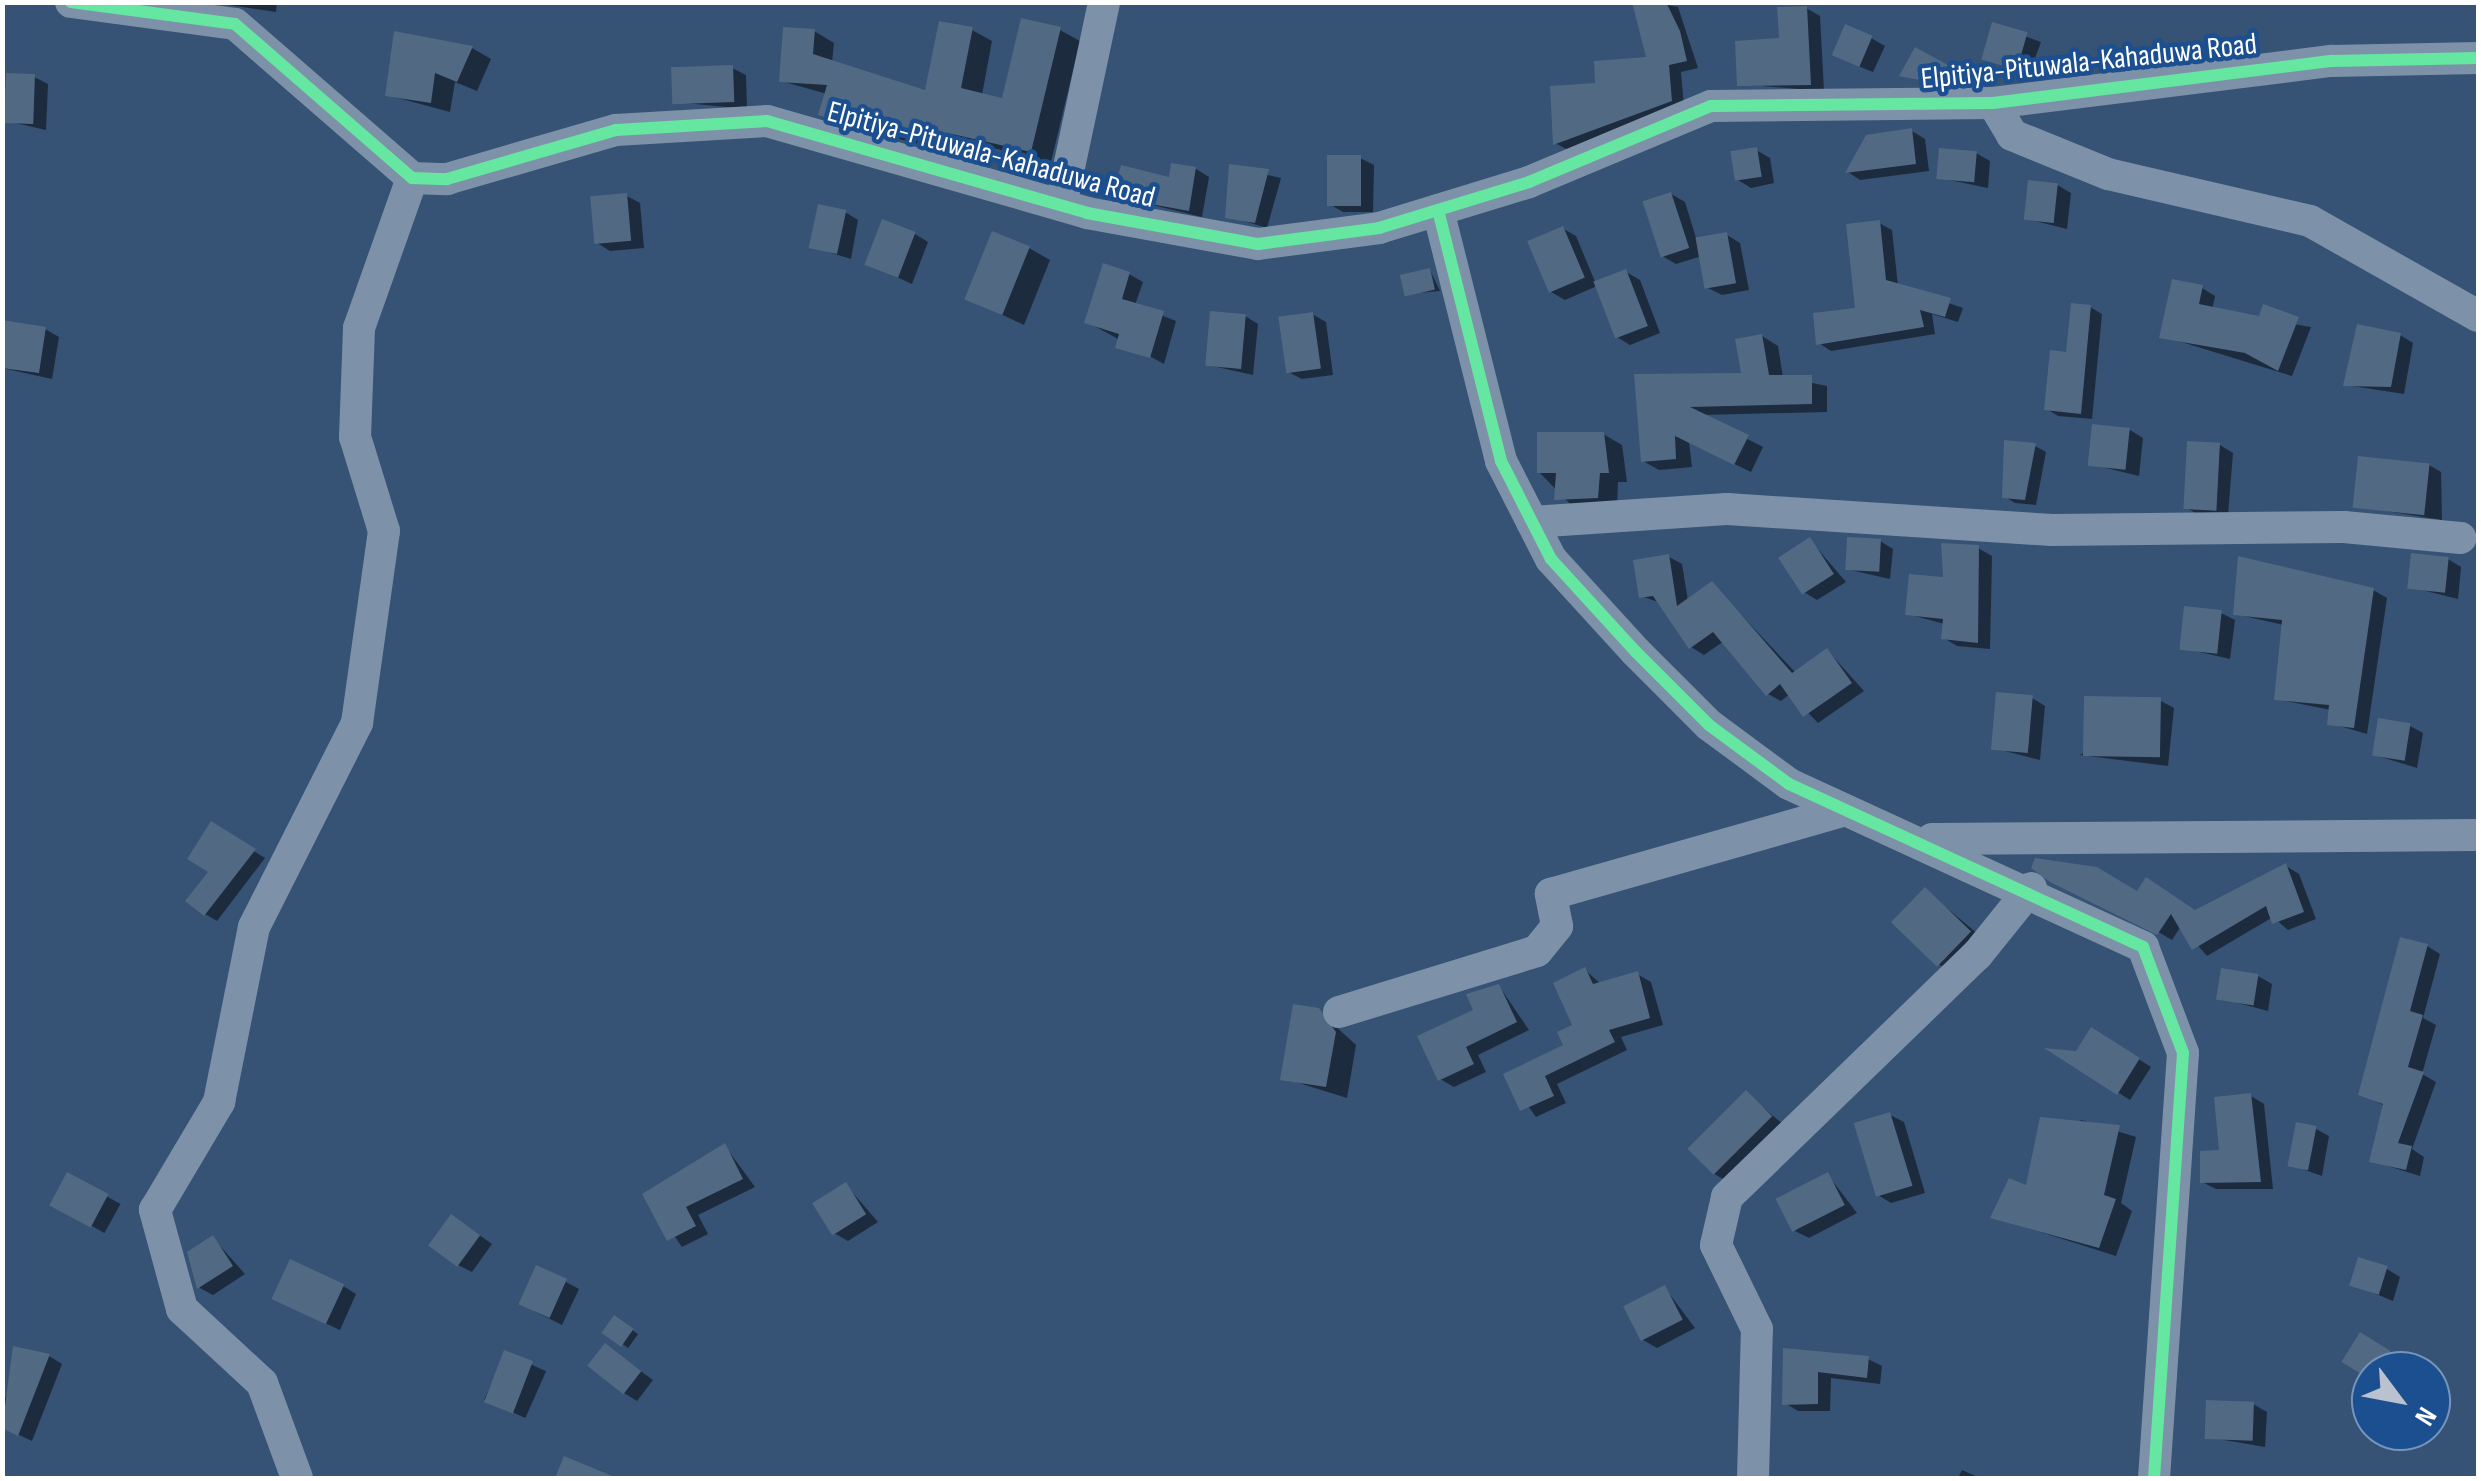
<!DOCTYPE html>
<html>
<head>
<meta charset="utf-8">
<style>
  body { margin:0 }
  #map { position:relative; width:2481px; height:1481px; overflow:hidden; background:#365274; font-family:"Sofia Sans Condensed",sans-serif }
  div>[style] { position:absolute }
  .shadow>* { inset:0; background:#0007; transform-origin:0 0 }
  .building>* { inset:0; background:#526984; transform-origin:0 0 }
  .minor>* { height:32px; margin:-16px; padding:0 16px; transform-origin:16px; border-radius:16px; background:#7d92a8 }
  .cycleway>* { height:12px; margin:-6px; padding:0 6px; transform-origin:6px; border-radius:6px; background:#66e7a1 }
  span { translate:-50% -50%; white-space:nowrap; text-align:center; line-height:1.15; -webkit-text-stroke:9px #1b4f8f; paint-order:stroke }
  .street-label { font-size:30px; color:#fff }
  .frame { position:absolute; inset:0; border:5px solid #fff; pointer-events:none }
  .north { position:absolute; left:2351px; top:1351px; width:100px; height:100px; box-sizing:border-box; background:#1b4f8f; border:2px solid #7695bc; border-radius:50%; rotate:122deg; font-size:28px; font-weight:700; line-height:40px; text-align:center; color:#fff }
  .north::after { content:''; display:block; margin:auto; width:35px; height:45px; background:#b9c2ce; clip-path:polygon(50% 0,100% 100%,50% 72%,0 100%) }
</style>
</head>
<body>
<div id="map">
  <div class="shadow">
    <div style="clip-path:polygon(208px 2px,277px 2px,276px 12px)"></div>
    <div style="clip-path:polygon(1651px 2px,1678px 7px,1698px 68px,1681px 72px,1684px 107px,1568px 150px,1555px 143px,1598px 85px,1649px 59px)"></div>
    <div style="clip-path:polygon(1806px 8px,1820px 16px,1824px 91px,1739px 84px)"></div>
    <div style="left:1994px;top:25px;width:50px;height:35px;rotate:20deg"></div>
    <div style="clip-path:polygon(972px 30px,992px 41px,982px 95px,1004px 101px,1060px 30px,1080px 41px,1051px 162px,972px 143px,969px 156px,840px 125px,821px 114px,827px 94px,781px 81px,814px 31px,834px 43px,832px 63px,927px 93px)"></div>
    <div style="clip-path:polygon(1871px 38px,1885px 46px,1873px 72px,1848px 62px)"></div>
    <div style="clip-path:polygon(472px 48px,491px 59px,477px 91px,455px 82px,450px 112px,387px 95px)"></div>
    <div style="clip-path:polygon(1916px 50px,1960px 75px,1952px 90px,1902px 75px)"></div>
    <div style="clip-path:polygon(732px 68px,746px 75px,747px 109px,674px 102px)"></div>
    <div style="clip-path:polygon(34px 77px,48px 84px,46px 130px,6px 121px)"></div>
    <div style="clip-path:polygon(1912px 131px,1925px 139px,1929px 171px,1860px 180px,1848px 172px)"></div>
    <div style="clip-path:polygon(1756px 150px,1770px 158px,1774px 183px,1751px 188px,1738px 180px)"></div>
    <div style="clip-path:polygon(1976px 153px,1990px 161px,1988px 188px,1940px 178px)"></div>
    <div style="clip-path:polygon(1360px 158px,1374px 165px,1373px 212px,1343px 212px,1329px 204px)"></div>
    <div style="clip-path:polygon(1232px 167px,1281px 178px,1267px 228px,1227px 216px)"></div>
    <div style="clip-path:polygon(1196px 169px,1209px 177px,1202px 217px,1115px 196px)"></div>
    <div style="clip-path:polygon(2057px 185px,2071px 193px,2067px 229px,2027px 219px)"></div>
    <div style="clip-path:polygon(1671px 194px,1685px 202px,1697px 241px,1727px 235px,1740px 243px,1749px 290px,1722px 295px,1708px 288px,1702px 256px,1676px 264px,1662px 256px)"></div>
    <div style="clip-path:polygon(627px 196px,640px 203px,644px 248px,610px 251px,597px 243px)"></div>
    <div style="clip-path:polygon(845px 212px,858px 220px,851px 259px,812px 247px)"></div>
    <div style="clip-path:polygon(1879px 223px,1892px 230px,1898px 286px,1963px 308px,1958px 322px,1932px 314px,1935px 334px,1831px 351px,1819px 343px,1858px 310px)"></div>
    <div style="clip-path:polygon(1562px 228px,1576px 236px,1596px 284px,1626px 272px,1640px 280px,1660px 333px,1630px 345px,1617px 337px,1597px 286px,1565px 300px,1551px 292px)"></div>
    <div style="clip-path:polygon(915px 234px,928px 242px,912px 284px,868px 264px)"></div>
    <div style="clip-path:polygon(1029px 248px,1050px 260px,1024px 325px,969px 299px)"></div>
    <div style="clip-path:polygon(1430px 270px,1440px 291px,1407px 294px)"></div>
    <div style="clip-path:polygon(1129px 274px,1143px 282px,1135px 305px,1176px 321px,1164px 364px,1087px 322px)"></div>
    <div style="clip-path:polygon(2202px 288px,2215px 296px,2212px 310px,2311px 327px,2292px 376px,2162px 336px)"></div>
    <div style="clip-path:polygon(2090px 307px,2102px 314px,2092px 419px,2058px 416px,2047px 409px)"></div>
    <div style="clip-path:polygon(1312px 314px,1326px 322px,1333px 375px,1302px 379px,1288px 372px)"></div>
    <div style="clip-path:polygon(1245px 316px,1258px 324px,1253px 375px,1208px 365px)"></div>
    <div style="clip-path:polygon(45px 329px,59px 337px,52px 379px,2px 368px,2px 335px)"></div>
    <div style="clip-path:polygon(2400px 335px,2413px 343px,2404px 394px,2346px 385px)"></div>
    <div style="clip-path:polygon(1762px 336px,1778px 346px,1783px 377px,1827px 386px,1827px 412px,1700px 415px,1763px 447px,1751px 472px,1689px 442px,1692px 467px,1659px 470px,1643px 461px,1636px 376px,1744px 376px)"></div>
    <div style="clip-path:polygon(2130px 430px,2143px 438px,2139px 476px,2090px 464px)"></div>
    <div style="clip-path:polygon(1603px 434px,1622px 445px,1627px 482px,1618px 482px,1617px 507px,1576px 510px,1539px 472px)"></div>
    <div style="clip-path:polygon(2220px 445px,2233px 453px,2228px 515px,2199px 515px,2185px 507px)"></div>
    <div style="clip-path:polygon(2035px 446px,2046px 452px,2036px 505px,2015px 503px,2004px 496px)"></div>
    <div style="clip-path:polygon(2429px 465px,2441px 472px,2442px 520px,2355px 506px)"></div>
    <div style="clip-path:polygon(1810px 540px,1846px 582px,1817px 600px,1804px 592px)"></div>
    <div style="clip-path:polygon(1880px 541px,1893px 549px,1890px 579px,1846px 569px)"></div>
    <div style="clip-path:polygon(1978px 548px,1992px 556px,1990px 649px,1957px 646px,1944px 638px,1945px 624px,1907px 614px)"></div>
    <div style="clip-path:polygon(1669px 557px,1682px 564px,1688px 601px,1712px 584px,1796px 673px,1828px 651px,1864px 691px,1818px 723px,1790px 694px,1781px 701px,1768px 694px,1724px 641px,1704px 655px,1691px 647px,1661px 603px,1641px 596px)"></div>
    <div style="clip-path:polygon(2448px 559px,2461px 567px,2458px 599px,2410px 587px)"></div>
    <div style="clip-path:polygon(2373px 590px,2387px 598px,2367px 734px,2329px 723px,2331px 710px,2276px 699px,2284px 625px,2235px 614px)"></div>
    <div style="clip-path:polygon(2221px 613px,2235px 620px,2230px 659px,2182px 648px)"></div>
    <div style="clip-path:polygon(2032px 698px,2045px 706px,2040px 760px,1993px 748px)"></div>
    <div style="clip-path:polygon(2161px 701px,2174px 708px,2168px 766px,2080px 755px)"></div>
    <div style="clip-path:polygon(2410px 726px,2423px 733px,2417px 768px,2375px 755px)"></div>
    <div style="clip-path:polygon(212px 825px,265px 858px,217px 921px,205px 914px)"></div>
    <div style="clip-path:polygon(2037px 861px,2196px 912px,2286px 866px,2299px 874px,2316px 919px,2288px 930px,2273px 917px,2207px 956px,2181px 926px,2172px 940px)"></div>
    <div style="clip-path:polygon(1925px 890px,1990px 944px,1959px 976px,1938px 964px)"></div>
    <div style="clip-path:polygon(2427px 946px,2440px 954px,2423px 1018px,2436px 1025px,2422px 1074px,2436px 1082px,2412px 1149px,2424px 1157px,2420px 1176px,2372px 1161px,2385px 1106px,2361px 1094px)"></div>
    <div style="clip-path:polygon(1585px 970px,1601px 984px,1637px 974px,1651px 982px,1663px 1025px,1621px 1037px,1627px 1050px,1557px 1084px,1566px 1103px,1536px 1117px,1506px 1075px,1567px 1046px)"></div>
    <div style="clip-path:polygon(2258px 976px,2272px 984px,2268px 1011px,2219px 998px)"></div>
    <div style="clip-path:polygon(1499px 986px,1529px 1030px,1478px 1055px,1486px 1072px,1454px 1087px,1440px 1079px)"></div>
    <div style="clip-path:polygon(1319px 1011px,1356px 1045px,1347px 1098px,1283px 1078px)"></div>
    <div style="clip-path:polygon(2104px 1037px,2151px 1067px,2130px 1100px,2054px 1052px,2078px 1053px)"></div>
    <div style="clip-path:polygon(1746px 1093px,1784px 1125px,1726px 1181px,1713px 1173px)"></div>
    <div style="clip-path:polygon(2251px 1096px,2264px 1104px,2273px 1189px,2216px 1189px,2202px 1182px)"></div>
    <div style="clip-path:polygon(1890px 1115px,1904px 1122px,1925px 1193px,1891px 1203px,1878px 1195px)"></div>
    <div style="clip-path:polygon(2081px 1120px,2136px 1137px,2121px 1203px,2132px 1211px,2116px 1256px,1993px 1217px,2028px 1189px)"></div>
    <div style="clip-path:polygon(2316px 1129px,2329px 1136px,2322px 1176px,2291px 1165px)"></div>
    <div style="clip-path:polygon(725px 1146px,755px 1187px,698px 1215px,708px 1234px,682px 1247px,646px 1195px)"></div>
    <div style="left:68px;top:1175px;width:60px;height:33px;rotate:29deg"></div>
    <div style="clip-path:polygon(1828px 1175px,1857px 1213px,1809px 1238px,1795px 1231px)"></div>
    <div style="clip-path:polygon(846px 1185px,878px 1222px,848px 1241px,834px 1233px)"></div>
    <div style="clip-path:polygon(465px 1225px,492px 1244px,472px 1272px,458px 1265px)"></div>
    <div style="clip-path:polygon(213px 1238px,245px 1274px,213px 1295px,200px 1288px,190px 1253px)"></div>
    <div style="clip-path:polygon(2387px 1269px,2400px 1277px,2393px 1301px,2352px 1284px)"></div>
    <div style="clip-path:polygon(566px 1282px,579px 1289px,562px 1325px,534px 1311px)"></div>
    <div style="clip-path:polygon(343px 1286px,356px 1294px,340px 1330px,288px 1306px)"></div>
    <div style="clip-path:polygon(1665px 1288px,1695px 1328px,1657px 1348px,1643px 1340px)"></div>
    <div style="left:615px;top:1318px;width:28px;height:17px;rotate:35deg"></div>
    <div style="clip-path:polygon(2360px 1335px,2401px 1360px,2395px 1371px,2371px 1371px)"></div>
    <div style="clip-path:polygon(606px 1346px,653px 1380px,637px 1401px,624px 1393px)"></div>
    <div style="clip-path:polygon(1786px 1351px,1868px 1359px,1882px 1366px,1880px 1384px,1831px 1378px,1830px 1411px,1798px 1411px,1785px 1403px)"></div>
    <div style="left:505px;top:1353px;width:45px;height:51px;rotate:24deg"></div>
    <div style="clip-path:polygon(49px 1356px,62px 1364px,32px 1441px,2px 1427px,2px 1405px,16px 1375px)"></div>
    <div style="clip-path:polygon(2253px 1404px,2267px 1412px,2265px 1447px,2207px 1437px)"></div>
    <div style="clip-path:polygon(1962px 1470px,1980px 1478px,1958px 1478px)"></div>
  </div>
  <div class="building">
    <div style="clip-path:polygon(1632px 2px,1666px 2px,1680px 31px,1687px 61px,1669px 65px,1672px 101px,1553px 145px,1550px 86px,1595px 83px,1594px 61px,1646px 57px)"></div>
    <div style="clip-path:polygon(1807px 6px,1811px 85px,1737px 86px,1735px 41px,1779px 38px,1777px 7px)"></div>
    <div style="clip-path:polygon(1021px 18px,1061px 27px,1031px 152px,952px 134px,949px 146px,884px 134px,818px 115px,827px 85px,779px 82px,783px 27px,815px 29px,813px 54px,925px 90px,939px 21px,973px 27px,961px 88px,1002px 98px)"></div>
    <div style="left:1992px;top:22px;width:37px;height:39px;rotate:16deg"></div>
    <div style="left:1845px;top:24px;width:30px;height:34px;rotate:23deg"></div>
    <div style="clip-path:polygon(394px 31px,473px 46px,457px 82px,435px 73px,431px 103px,385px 96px)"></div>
    <div style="clip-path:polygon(1915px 47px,1948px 65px,1938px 84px,1899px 76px)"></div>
    <div style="left:733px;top:65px;width:37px;height:62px;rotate:88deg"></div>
    <div style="left:6px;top:73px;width:29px;height:50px;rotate:2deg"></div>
    <div style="clip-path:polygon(1912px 128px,1916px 164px,1845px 173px,1866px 135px)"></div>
    <div style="left:1757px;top:147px;width:30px;height:27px;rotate:81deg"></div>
    <div style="left:1939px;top:148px;width:38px;height:31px;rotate:5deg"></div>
    <div style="left:1327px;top:155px;width:34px;height:51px"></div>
    <div style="clip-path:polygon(1171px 163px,1196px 167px,1189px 211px,1112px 197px,1121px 165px,1169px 177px)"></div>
    <div style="clip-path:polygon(1229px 164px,1269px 169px,1255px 223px,1225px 218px)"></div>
    <div style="left:2028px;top:180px;width:30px;height:40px;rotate:6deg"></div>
    <div style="left:1671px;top:192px;width:59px;height:30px;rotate:72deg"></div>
    <div style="left:627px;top:193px;width:48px;height:37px;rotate:85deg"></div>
    <div style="left:818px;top:204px;width:29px;height:45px;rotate:12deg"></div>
    <div style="left:882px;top:219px;width:36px;height:49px;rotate:21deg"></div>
    <div style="clip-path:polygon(1880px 220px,1886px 280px,1951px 298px,1945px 317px,1920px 310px,1924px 327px,1816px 345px,1813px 313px,1855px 308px,1846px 224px)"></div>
    <div style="left:1563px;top:226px;width:56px;height:39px;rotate:67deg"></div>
    <div style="left:992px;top:231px;width:41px;height:74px;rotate:22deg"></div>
    <div style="left:1727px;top:232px;width:52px;height:32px;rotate:80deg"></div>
    <div style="clip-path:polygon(1103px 263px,1130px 272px,1122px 299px,1164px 311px,1150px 358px,1115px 348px,1119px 334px,1084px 323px)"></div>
    <div style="left:1430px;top:268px;width:22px;height:31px;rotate:77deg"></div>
    <div style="left:1626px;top:269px;width:61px;height:35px;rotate:69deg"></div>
    <div style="clip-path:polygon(2172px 279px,2203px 285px,2199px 304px,2259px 316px,2263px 304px,2299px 317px,2278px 371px,2245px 353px,2159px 338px)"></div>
    <div style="clip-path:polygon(2071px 303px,2091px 305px,2081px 414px,2044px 410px,2050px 350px,2066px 352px)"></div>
    <div style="left:1210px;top:311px;width:36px;height:55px;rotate:5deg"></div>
    <div style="left:1313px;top:312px;width:57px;height:35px;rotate:82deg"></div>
    <div style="clip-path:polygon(2px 320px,46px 327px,39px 373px,2px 368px)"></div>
    <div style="clip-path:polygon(2357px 324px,2401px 333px,2391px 387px,2343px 386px)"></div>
    <div style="clip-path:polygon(1762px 334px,1769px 375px,1812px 375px,1812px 404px,1690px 407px,1749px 435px,1734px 465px,1675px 436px,1676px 459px,1641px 462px,1634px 374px,1741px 373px,1735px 339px)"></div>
    <div style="left:2092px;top:424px;width:38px;height:42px;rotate:6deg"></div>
    <div style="clip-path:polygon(1537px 432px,1604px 432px,1609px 473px,1600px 473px,1598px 498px,1554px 500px,1556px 473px,1537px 473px)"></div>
    <div style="clip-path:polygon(2004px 440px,2036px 443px,2025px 500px,2002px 498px)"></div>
    <div style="left:2187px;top:441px;width:33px;height:68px;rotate:3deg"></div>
    <div style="left:2358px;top:456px;width:72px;height:52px;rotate:6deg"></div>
    <div style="left:1810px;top:537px;width:44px;height:38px;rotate:57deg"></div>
    <div style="left:1847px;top:537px;width:34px;height:33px;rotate:3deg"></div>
    <div style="clip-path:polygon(1941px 543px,1979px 545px,1978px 643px,1941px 639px,1943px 619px,1905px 615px,1909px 574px,1943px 577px)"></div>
    <div style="left:2411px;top:553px;width:38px;height:36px;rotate:6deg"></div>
    <div style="clip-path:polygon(1669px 554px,1677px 606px,1712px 581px,1792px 673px,1827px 648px,1852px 683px,1803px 717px,1780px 684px,1766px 696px,1713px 632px,1689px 649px,1653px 596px,1639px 598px,1633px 560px)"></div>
    <div style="clip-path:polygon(2238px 556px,2374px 588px,2354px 728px,2327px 725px,2329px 705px,2274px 700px,2282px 620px,2233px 615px)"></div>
    <div style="left:2184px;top:606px;width:38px;height:44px;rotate:6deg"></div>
    <div style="left:1996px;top:692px;width:37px;height:58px;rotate:5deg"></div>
    <div style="left:2084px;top:696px;width:77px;height:60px;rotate:1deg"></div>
    <div style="left:2378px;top:718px;width:33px;height:38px;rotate:9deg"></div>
    <div style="clip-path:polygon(211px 821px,256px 849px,204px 916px,185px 901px,208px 872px,187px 859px)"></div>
    <div style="clip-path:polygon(2035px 858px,2097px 867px,2137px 891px,2146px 877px,2195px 910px,2286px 863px,2304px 912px,2272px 924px,2266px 906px,2192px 950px,2171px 914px,2157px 935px,2050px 882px,2031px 868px)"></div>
    <div style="left:1925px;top:887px;width:64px;height:49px;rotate:44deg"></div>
    <div style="clip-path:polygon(2400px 937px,2428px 944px,2410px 1011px,2423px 1015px,2408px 1067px,2424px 1072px,2398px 1143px,2412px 1146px,2406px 1170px,2369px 1162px,2383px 1104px,2358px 1095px)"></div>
    <div style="clip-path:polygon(1585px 967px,1593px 984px,1638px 971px,1650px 1018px,1609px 1030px,1615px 1042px,1545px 1076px,1554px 1096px,1520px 1111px,1503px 1074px,1563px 1045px,1557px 1032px,1572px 1025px,1553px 983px)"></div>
    <div style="left:2221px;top:968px;width:38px;height:32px;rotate:9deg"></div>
    <div style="clip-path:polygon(1499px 984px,1517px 1022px,1466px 1047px,1474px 1064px,1438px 1081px,1417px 1036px,1473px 1010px,1466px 994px)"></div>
    <div style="clip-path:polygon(1293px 1004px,1319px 1008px,1336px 1032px,1326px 1087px,1280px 1080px)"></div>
    <div style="clip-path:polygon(2091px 1027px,2140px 1058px,2117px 1095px,2044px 1048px,2076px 1051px)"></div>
    <div style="left:1746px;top:1090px;width:37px;height:83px;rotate:45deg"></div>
    <div style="clip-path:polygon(2251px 1093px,2261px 1182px,2200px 1183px,2200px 1151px,2219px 1150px,2214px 1097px)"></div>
    <div style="left:1890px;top:1112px;width:77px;height:38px;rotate:73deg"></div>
    <div style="clip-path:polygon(2040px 1117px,2120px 1125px,2104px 1195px,2116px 1199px,2099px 1248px,1990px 1218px,2009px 1178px,2026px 1185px)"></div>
    <div style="left:2296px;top:1122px;width:21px;height:45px;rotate:11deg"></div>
    <div style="clip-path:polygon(725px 1143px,743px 1179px,686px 1207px,696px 1226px,667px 1241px,642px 1194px)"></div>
    <div style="left:67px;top:1172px;width:47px;height:38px;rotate:28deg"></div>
    <div style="left:1828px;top:1172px;width:37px;height:59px;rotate:63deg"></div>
    <div style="left:846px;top:1182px;width:38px;height:40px;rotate:58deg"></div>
    <div style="left:451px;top:1214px;width:36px;height:39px;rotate:36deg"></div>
    <div style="clip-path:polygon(213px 1235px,233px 1266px,197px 1289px,187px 1252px)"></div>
    <div style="left:2358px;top:1257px;width:31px;height:30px;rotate:17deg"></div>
    <div style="left:290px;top:1259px;width:60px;height:44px;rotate:25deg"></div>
    <div style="left:536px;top:1265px;width:34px;height:43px;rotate:24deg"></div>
    <div style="left:1665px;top:1285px;width:39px;height:47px;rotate:63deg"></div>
    <div style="left:614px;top:1315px;width:24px;height:22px;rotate:35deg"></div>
    <div style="left:2360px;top:1332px;width:36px;height:35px;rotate:32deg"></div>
    <div style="left:605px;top:1343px;width:46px;height:29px;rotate:38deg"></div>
    <div style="clip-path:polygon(13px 1346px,50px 1354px,18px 1436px,2px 1428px)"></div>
    <div style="clip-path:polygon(1783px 1348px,1869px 1356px,1867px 1378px,1818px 1372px,1818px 1404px,1782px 1405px)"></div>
    <div style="left:504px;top:1350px;width:31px;height:56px;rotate:21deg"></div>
    <div style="left:2206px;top:1400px;width:48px;height:39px;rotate:2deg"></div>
    <div style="clip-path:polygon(564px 1456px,617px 1478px,555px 1478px)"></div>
  </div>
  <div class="minor">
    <div style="left:71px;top:2px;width:165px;rotate:7.6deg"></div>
    <div style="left:235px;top:24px;width:235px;rotate:41deg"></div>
    <div style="left:412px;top:178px;width:35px;rotate:2deg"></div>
    <div style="left:447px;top:179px;width:176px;rotate:-16.2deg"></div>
    <div style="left:616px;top:130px;width:151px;rotate:-3.4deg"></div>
    <div style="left:767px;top:121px;width:333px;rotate:16deg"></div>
    <div style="left:1087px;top:213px;width:174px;rotate:10.3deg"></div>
    <div style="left:1258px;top:244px;width:122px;rotate:-7.5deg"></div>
    <div style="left:1379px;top:228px;width:157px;rotate:-17deg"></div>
    <div style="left:1529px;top:182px;width:197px;rotate:-22.7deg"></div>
    <div style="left:1711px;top:106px;width:282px;rotate:-0.6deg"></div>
    <div style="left:1993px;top:103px;width:342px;rotate:-7.1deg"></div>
    <div style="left:2332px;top:61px;width:146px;rotate:-1.2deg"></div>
    <div style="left:1993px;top:103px;width:37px;rotate:59deg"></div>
    <div style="left:2012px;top:135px;width:104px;rotate:22.1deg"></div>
    <div style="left:2108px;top:174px;width:207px;rotate:13.1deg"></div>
    <div style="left:2310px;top:221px;width:193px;rotate:29.5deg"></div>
    <div style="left:1061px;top:205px;width:208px;rotate:-78deg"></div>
    <div style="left:1438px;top:210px;width:259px;rotate:75.9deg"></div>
    <div style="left:1501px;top:461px;width:110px;rotate:63deg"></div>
    <div style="left:1551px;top:559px;width:126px;rotate:47.6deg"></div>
    <div style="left:1636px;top:652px;width:103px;rotate:45deg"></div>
    <div style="left:1709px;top:725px;width:99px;rotate:36.4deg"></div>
    <div style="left:1789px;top:784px;width:390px;rotate:24.7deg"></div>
    <div style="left:2143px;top:947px;width:113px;rotate:69.3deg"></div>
    <div style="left:2183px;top:1053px;width:426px;rotate:93.9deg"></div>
    <div style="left:1532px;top:522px;width:195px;rotate:-3.8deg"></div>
    <div style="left:1727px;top:509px;width:326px;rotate:3.7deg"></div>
    <div style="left:2052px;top:530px;width:292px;rotate:-0.6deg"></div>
    <div style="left:2344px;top:527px;width:117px;rotate:5.4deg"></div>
    <div style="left:1932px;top:839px;width:546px;rotate:-0.42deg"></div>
    <div style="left:1339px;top:1012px;width:207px;rotate:-17.1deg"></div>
    <div style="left:1537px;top:951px;width:32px;rotate:-51deg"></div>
    <div style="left:1557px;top:926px;width:33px;rotate:-101deg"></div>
    <div style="left:1551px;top:894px;width:306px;rotate:-15.9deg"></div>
    <div style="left:297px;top:1478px;width:101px;rotate:-110.2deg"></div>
    <div style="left:262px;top:1383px;width:109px;rotate:-137.2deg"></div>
    <div style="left:182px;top:1309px;width:103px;rotate:-105.3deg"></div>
    <div style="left:155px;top:1210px;width:126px;rotate:-59.3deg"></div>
    <div style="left:219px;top:1102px;width:178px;rotate:-78.7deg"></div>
    <div style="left:254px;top:927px;width:229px;rotate:-63.2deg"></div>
    <div style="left:357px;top:723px;width:194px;rotate:-82deg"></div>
    <div style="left:384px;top:531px;width:98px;rotate:-107.1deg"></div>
    <div style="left:355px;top:437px;width:109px;rotate:-87.9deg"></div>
    <div style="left:359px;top:328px;width:159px;rotate:-70.5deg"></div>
    <div style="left:1753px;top:1478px;width:149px;rotate:-88.5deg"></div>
    <div style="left:1757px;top:1329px;width:93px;rotate:-116deg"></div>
    <div style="left:1716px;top:1245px;width:49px;rotate:-77.1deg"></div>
    <div style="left:1727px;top:1197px;width:348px;rotate:-44.1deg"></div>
    <div style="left:1977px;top:955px;width:86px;rotate:-51.1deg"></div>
  </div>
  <div class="cycleway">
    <div style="left:71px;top:2px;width:165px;rotate:7.6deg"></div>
    <div style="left:235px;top:24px;width:235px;rotate:41deg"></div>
    <div style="left:412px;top:178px;width:35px;rotate:2deg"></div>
    <div style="left:447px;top:179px;width:176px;rotate:-16.2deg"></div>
    <div style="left:616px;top:130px;width:151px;rotate:-3.4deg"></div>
    <div style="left:767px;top:121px;width:333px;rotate:16deg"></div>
    <div style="left:1087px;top:213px;width:174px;rotate:10.3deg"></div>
    <div style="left:1258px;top:244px;width:122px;rotate:-7.5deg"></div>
    <div style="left:1379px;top:228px;width:157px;rotate:-17deg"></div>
    <div style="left:1529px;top:182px;width:197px;rotate:-22.7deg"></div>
    <div style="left:1711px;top:106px;width:282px;rotate:-0.6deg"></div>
    <div style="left:1993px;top:103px;width:342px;rotate:-7.1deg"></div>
    <div style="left:2332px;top:61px;width:146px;rotate:-1.2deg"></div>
    <div style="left:1438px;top:210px;width:259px;rotate:75.9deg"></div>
    <div style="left:1501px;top:461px;width:110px;rotate:63deg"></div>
    <div style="left:1551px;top:559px;width:126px;rotate:47.6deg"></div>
    <div style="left:1636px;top:652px;width:103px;rotate:45deg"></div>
    <div style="left:1709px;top:725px;width:99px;rotate:36.4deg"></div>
    <div style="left:1789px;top:784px;width:390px;rotate:24.7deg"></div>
    <div style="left:2143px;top:947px;width:113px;rotate:69.3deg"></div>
    <div style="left:2183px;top:1053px;width:426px;rotate:93.9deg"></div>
  </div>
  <div class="street-label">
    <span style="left:2089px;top:62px;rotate:-6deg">Elpitiya-Pituwala-Kahaduwa Road</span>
    <span style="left:991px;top:155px;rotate:15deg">Elpitiya-Pituwala-Kahaduwa Road</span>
  </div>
  <div class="frame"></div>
  <div class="north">N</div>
</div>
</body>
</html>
